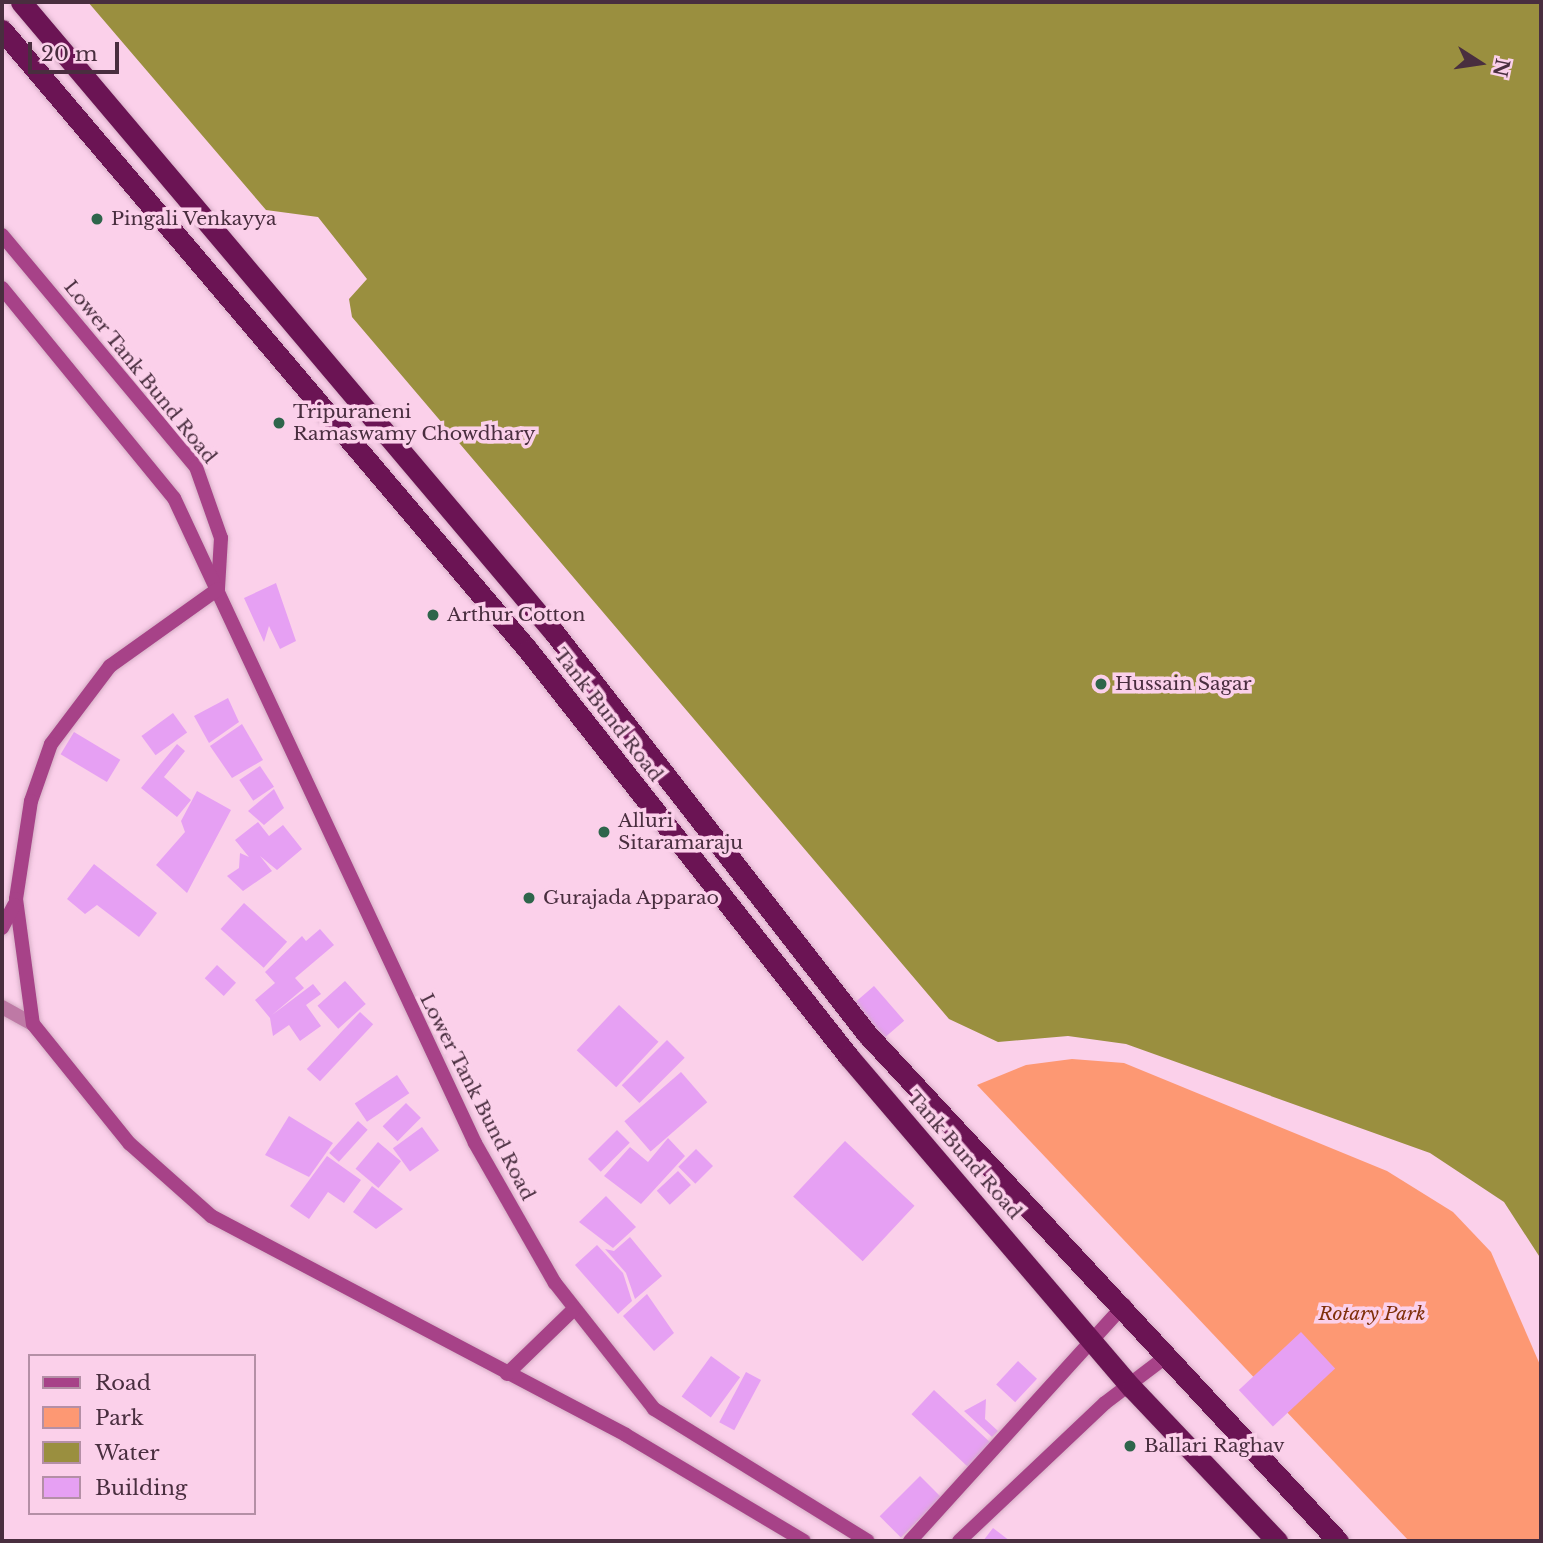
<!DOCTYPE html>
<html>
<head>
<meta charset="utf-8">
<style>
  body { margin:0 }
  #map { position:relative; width:1543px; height:1543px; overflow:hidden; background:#fbd0ea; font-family:"Libre Baskerville",serif }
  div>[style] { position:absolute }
  .green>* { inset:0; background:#fd9873 }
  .water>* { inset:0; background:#9a8f3f }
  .building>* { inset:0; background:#e6a0f3; transform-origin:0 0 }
  .roads { filter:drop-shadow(0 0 2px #d4acc4) drop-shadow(0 0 2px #d4acc4) }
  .street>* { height:14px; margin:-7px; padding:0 7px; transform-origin:7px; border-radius:7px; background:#be79a5 }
  .secondary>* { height:14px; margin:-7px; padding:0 7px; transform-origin:7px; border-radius:7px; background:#a74288 }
  .highway>* { height:21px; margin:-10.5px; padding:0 10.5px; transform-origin:10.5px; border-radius:10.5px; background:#6b1454 }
  .dots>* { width:19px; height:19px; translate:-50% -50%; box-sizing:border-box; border:4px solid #fbd0ea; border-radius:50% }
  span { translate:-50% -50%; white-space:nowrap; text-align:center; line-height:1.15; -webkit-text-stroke:7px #fbd0ea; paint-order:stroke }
  .poi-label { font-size:19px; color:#492e3f }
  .left { translate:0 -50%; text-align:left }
  .street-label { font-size:19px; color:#492e3f }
  .park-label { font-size:19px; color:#7f2f0a; font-style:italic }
  .frame { position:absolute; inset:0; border:4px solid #492e3f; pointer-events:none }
  .legend { position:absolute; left:28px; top:1354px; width:228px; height:161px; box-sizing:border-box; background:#fbd0ea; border:2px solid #b48fa6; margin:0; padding:9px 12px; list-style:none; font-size:21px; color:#492e3f }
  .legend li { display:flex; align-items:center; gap:14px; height:35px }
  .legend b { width:35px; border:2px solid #b48fa6 }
  .north { position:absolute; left:1445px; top:28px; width:70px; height:70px; -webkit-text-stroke:5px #fbd0ea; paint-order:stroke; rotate:102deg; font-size:19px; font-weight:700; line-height:28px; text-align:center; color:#492e3f }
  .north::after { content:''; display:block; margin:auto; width:24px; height:32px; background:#492e3f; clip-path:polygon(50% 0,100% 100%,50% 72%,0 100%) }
  .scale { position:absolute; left:28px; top:42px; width:91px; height:32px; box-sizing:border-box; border:4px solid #492e3f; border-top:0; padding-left:9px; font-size:21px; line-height:24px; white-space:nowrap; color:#492e3f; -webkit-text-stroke:5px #fbd0ea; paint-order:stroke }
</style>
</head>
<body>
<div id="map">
  <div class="green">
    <div style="clip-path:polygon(1072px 1059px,1124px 1063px,1387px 1171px,1453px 1212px,1491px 1252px,1541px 1367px,1541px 1541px,1409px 1541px,977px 1085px,1026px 1065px)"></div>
  </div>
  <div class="water">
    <div style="clip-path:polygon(88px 2px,1541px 2px,1541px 1259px,1504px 1202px,1430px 1153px,1126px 1044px,1068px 1036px,998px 1042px,949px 1019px,352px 317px,349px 299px,367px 279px,318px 217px,266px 210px)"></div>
  </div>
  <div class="building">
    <div style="clip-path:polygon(276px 583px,296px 641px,280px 649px,269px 626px,264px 642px,244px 598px)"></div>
    <div style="clip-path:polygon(228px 698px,239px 722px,209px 743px,194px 716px)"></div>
    <div style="left:173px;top:713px;width:24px;height:39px;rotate:54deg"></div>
    <div style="clip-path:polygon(242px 724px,263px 760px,232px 778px,210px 746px)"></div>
    <div style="left:74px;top:732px;width:54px;height:26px;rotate:31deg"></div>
    <div style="clip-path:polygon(177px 744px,185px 751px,164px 777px,191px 800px,177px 817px,141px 788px)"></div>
    <div style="left:260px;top:766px;width:25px;height:25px;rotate:56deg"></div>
    <div style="clip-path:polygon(274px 789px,284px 808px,264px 825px,248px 811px)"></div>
    <div style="clip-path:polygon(197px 791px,231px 810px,187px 893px,156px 865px,185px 832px,181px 821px)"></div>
    <div style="clip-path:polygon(258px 822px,269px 836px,283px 825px,302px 849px,277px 870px,260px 856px,272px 871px,243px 891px,227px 876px,239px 868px,240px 853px,249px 857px,235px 840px)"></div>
    <div style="clip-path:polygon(94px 864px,157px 913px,139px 937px,97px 905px,85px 914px,67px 899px)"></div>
    <div style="left:244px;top:903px;width:58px;height:35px;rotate:42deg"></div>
    <div style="clip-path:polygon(320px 929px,334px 945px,295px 978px,304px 988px,272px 1015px,313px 984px,321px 994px,306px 1005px,321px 1026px,300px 1041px,289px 1025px,273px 1036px,270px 1018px,255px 1000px,275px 983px,265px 972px,302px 936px,306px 941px)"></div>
    <div style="left:217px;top:965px;width:26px;height:18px;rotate:43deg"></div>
    <div style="left:345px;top:981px;width:31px;height:37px;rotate:48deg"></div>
    <div style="left:874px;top:986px;width:46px;height:31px;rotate:49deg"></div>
    <div style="left:619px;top:1005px;width:54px;height:62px;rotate:43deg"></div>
    <div style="left:360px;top:1012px;width:18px;height:78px;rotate:43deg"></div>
    <div style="left:667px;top:1040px;width:25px;height:64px;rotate:45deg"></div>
    <div style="left:681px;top:1072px;width:40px;height:75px;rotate:49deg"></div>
    <div style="left:397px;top:1075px;width:22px;height:51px;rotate:56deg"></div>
    <div style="left:406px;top:1103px;width:21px;height:33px;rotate:45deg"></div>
    <div style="clip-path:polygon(289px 1116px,333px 1143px,309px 1177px,265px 1155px)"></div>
    <div style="left:358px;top:1121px;width:13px;height:43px;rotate:42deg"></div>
    <div style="left:422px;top:1127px;width:29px;height:36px;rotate:54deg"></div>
    <div style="left:617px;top:1130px;width:18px;height:41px;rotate:45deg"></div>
    <div style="clip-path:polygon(668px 1138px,685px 1156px,641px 1204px,604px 1176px,630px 1147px,648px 1162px)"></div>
    <div style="left:845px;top:1141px;width:95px;height:76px;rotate:43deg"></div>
    <div style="left:378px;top:1142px;width:30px;height:35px;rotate:40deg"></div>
    <div style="left:696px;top:1149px;width:24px;height:25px;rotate:45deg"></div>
    <div style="clip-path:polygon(327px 1156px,361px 1180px,344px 1203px,328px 1192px,309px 1219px,290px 1206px)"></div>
    <div style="left:678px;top:1171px;width:19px;height:29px;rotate:47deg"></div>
    <div style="clip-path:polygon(372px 1186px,403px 1209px,376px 1229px,353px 1212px)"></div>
    <div style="clip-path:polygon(606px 1196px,636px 1227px,613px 1248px,579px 1222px)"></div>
    <div style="clip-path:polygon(630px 1237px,662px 1276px,635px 1299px,626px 1273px,605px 1249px,614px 1251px)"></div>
    <div style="clip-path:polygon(597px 1245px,623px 1273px,632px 1301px,618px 1314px,575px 1265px)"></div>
    <div style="clip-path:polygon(647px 1294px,674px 1333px,654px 1351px,623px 1316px)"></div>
    <div style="left:1301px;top:1332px;width:50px;height:85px;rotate:47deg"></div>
    <div style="left:711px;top:1356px;width:36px;height:50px;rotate:36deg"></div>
    <div style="left:1018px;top:1361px;width:26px;height:32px;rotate:43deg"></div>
    <div style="left:746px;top:1372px;width:17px;height:57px;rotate:28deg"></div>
    <div style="left:934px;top:1390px;width:80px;height:33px;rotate:43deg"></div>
    <div style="clip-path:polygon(986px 1399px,985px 1419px,998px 1431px,992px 1437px,964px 1411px)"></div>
    <div style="left:920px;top:1476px;width:30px;height:57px;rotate:45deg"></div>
    <div style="clip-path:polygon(993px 1528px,1010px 1541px,983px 1541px)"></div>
  </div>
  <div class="roads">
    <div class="street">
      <div style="left:2px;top:1007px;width:35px;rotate:29deg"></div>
    </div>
    <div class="secondary">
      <div style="left:2px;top:235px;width:302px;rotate:50.1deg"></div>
      <div style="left:196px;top:467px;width:75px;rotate:70.6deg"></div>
      <div style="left:221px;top:538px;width:51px;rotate:93.4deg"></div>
      <div style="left:2px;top:288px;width:271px;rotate:50.7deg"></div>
      <div style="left:174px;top:498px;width:712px;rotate:64.98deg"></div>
      <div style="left:475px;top:1143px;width:161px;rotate:60.3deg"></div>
      <div style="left:555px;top:1283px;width:160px;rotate:51.8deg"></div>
      <div style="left:654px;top:1409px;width:251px;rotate:31.7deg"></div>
      <div style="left:218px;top:589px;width:133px;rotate:144.5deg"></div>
      <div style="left:110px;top:666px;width:98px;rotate:127.1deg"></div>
      <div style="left:51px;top:744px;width:60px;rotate:109.3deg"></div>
      <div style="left:31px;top:801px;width:99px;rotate:98.7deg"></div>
      <div style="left:16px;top:899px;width:126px;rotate:82.3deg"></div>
      <div style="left:33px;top:1024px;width:154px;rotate:51.1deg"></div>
      <div style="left:130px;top:1144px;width:108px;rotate:41.6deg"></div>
      <div style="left:211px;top:1216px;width:469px;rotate:27.8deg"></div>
      <div style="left:626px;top:1435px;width:207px;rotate:30.8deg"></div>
      <div style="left:2px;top:928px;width:26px;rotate:-62deg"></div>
      <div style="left:507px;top:1374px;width:93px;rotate:-44.1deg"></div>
      <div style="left:910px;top:1541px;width:319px;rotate:-47.8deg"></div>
      <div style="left:959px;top:1541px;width:201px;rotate:-43.4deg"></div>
      <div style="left:1105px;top:1403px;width:78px;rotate:-37.2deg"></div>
    </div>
    <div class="highway">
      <div style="left:21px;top:2px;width:824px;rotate:49.78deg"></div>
      <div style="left:553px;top:631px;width:511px;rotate:52.08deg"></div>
      <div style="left:867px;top:1034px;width:692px;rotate:47.11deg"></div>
      <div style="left:2px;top:30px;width:813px;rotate:49.69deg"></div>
      <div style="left:528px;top:650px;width:518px;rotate:51.74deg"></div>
      <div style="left:849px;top:1057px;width:435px;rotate:49.5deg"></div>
      <div style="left:1132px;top:1388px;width:211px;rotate:46.5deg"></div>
    </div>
  </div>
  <div class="dots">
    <div style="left:97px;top:219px;background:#2e654b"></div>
    <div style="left:279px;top:423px;background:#2e654b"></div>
    <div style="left:433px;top:615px;background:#2e654b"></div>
    <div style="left:1101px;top:684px;background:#2e654b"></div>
    <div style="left:604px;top:832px;background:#2e654b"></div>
    <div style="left:529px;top:898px;background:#2e654b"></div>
    <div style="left:1130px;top:1446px;background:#2e654b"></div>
  </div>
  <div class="poi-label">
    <span class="left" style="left:111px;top:219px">Pingali Venkayya</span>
    <span class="left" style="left:293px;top:423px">Tripuraneni<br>Ramaswamy Chowdhary</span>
    <span class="left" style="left:447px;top:615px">Arthur Cotton</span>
    <span class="left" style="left:1115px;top:684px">Hussain Sagar</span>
    <span class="left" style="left:618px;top:832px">Alluri<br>Sitaramaraju</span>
    <span class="left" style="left:543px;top:898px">Gurajada Apparao</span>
    <span class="left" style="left:1144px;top:1446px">Ballari Raghav</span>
  </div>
  <div class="street-label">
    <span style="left:140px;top:372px;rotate:51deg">Lower Tank Bund Road</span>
    <span style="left:608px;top:715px;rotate:52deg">Tank Bund Road</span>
    <span style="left:477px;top:1097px;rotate:63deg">Lower Tank Bund Road</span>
    <span style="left:964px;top:1155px;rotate:49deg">Tank Bund Road</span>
  </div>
  <div class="park-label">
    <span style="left:1372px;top:1314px">Rotary Park</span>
  </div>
  <div class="frame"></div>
  <ul class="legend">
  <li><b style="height:9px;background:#a74288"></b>Road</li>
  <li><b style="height:19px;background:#fd9873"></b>Park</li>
  <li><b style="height:19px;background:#9a8f3f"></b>Water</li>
  <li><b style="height:19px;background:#e6a0f3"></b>Building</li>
  </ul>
  <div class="north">N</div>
  <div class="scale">20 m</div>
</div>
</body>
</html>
